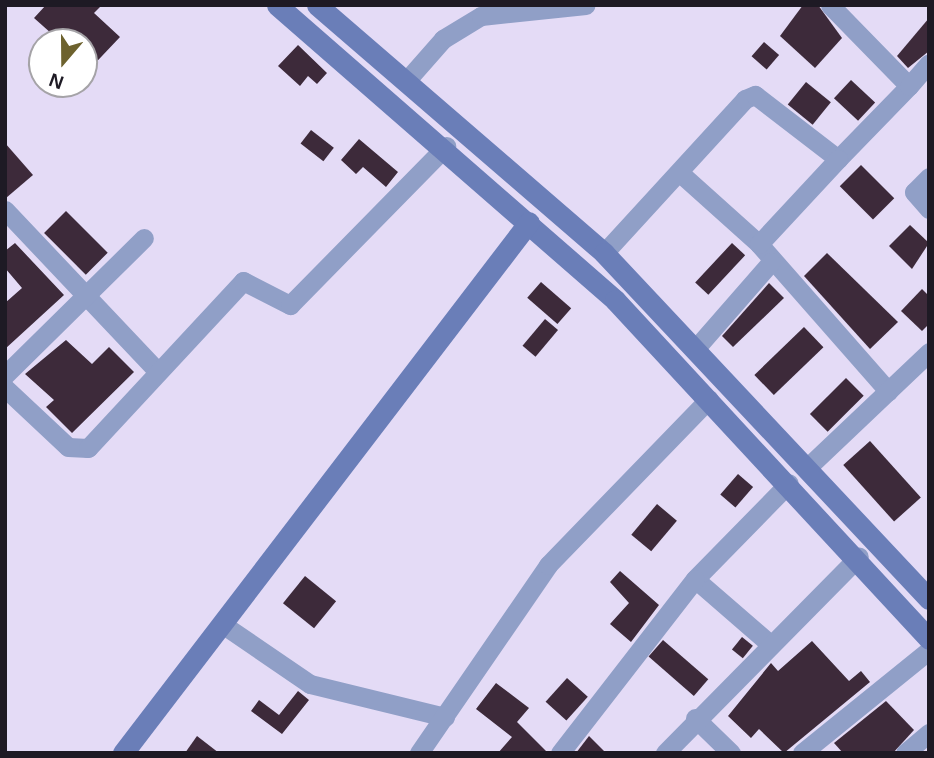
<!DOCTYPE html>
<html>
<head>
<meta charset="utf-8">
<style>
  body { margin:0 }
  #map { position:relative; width:934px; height:758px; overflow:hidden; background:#e4dbf6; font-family:Helvetica,sans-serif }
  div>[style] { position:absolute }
  .building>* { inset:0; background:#3d2a3a; transform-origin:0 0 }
  .street>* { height:19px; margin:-9.5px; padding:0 9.5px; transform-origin:9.5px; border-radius:9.5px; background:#909fc7 }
  .secondary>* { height:21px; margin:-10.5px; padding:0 10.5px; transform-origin:10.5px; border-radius:10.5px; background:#6a7eb8 }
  span { translate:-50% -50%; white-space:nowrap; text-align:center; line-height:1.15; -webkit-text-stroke:7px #fff; paint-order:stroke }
  .frame { position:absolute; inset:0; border:7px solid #1e1a24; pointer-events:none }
  .north { position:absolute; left:28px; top:28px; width:70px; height:70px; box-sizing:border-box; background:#fff; border:2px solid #a5a3a7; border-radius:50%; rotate:200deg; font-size:19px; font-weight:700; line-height:28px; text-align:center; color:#1e1a24 }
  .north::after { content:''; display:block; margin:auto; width:24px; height:32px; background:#6d622e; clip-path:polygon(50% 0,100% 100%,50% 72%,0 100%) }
</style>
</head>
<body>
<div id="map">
  <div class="building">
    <div style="clip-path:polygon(46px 5px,102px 5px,94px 13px,120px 37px,84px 75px,84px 42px,61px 42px,34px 18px)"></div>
    <div style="clip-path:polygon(803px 5px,818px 5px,842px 38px,815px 68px,780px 36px)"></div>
    <div style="clip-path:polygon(929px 18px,929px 51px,908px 68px,897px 56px)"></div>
    <div style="left:764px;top:42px;width:20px;height:19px;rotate:41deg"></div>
    <div style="clip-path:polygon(298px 45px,327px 73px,317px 84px,308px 76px,300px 86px,278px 66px)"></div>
    <div style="left:851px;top:80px;width:33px;height:25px;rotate:43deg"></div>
    <div style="left:806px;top:82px;width:32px;height:29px;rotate:39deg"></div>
    <div style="left:311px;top:130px;width:29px;height:17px;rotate:38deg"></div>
    <div style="clip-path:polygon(359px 139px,398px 172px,386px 187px,363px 167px,356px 174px,341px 160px)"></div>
    <div style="clip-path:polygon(5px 143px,33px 175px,6px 198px,5px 198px)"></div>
    <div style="left:861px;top:165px;width:47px;height:30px;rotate:45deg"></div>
    <div style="left:66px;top:211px;width:59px;height:31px;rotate:45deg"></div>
    <div style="clip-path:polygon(910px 225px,929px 243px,912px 269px,889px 246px)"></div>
    <div style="clip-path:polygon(15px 243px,64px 295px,5px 349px,5px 303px,22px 288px,5px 268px,5px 251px)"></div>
    <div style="left:732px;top:243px;width:18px;height:54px;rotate:43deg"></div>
    <div style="clip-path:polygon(827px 253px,898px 322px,870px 349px,804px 276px)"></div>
    <div style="left:541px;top:282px;width:40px;height:21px;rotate:41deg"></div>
    <div style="clip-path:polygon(769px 283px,784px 298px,733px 347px,722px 336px)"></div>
    <div style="clip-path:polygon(922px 289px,929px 296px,929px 324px,922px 331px,901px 311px)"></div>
    <div style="left:545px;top:319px;width:17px;height:35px;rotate:40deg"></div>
    <div style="left:804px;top:327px;width:28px;height:69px;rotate:46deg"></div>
    <div style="clip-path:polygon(66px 340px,92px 364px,109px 347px,134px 372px,72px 433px,46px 407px,54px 400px,25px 374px)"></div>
    <div style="left:846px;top:378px;width:25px;height:51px;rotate:45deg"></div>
    <div style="left:870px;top:441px;width:76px;height:36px;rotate:48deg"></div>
    <div style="left:738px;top:474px;width:20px;height:27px;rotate:41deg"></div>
    <div style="left:657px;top:504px;width:26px;height:40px;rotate:40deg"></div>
    <div style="clip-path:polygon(620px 571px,659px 605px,631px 642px,610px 624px,629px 603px,610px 582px)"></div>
    <div style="left:305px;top:576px;width:40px;height:35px;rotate:39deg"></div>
    <div style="left:742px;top:637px;width:14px;height:16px;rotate:39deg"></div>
    <div style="left:663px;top:640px;width:60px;height:22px;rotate:41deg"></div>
    <div style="clip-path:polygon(812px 641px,849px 681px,861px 671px,870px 682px,784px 753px,759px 729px,751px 738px,728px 716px,771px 663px,778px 671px)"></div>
    <div style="left:567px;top:678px;width:28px;height:32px;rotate:42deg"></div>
    <div style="clip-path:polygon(496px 683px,529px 708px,517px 722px,548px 753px,498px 753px,512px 737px,476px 709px)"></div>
    <div style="clip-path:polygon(298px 691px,309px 700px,282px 734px,251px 711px,259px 700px,279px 715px)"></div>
    <div style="clip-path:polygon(886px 701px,914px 730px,893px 753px,843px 753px,834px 743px)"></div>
    <div style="clip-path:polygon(197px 736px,219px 753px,185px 753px)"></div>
    <div style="clip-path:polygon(589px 736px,606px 753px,576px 753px)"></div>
  </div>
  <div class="street">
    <div style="left:830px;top:5px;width:113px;rotate:45.7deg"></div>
    <div style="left:909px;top:86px;width:102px;rotate:134.2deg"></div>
    <div style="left:407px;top:80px;width:55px;rotate:-48.7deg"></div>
    <div style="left:443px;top:39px;width:44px;rotate:-31.2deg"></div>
    <div style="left:481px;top:16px;width:105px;rotate:-6deg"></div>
    <div style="left:909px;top:86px;width:30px;rotate:-49deg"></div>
    <div style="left:680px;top:173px;width:106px;rotate:41.9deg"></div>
    <div style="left:759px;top:244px;width:196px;rotate:48.7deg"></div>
    <div style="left:929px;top:177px;width:21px;rotate:135deg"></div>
    <div style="left:914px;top:192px;width:23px;rotate:49deg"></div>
    <div style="left:5px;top:210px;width:221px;rotate:46.6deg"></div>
    <div style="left:604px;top:253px;width:209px;rotate:-47.5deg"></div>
    <div style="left:745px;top:99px;width:11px;rotate:-22deg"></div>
    <div style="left:755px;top:95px;width:105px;rotate:37.6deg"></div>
    <div style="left:838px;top:159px;width:116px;rotate:132.9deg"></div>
    <div style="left:696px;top:348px;width:114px;rotate:-48.9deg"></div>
    <div style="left:5px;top:375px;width:195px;rotate:-44.6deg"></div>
    <div style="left:5px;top:388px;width:86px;rotate:43.1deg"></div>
    <div style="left:68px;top:447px;width:20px;rotate:3deg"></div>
    <div style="left:88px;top:448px;width:228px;rotate:-47.1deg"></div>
    <div style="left:243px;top:281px;width:53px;rotate:27.1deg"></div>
    <div style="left:290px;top:305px;width:223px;rotate:-45.5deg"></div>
    <div style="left:810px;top:465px;width:164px;rotate:-43.5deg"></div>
    <div style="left:225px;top:626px;width:103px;rotate:34.3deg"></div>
    <div style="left:310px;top:684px;width:139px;rotate:13.7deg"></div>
    <div style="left:770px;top:644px;width:99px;rotate:-139.1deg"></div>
    <div style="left:695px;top:579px;width:134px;rotate:-45.6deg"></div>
    <div style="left:695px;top:718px;width:50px;rotate:44.2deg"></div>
    <div style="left:419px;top:753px;width:228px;rotate:-55.5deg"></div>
    <div style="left:548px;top:565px;width:231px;rotate:-45.9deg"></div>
    <div style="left:560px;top:753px;width:220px;rotate:-52.2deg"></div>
    <div style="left:665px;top:753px;width:276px;rotate:-45.4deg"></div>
    <div style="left:802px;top:753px;width:164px;rotate:-39deg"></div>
    <div style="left:905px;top:753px;width:31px;rotate:-40deg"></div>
  </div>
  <div class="secondary">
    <div style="left:277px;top:5px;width:449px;rotate:41.1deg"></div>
    <div style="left:615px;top:300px;width:462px;rotate:47.2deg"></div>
    <div style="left:317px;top:5px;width:379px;rotate:40.8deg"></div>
    <div style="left:604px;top:253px;width:475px;rotate:46.8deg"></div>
    <div style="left:123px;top:753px;width:668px;rotate:-52.6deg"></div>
  </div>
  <div class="frame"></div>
  <div class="north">N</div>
</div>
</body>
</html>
